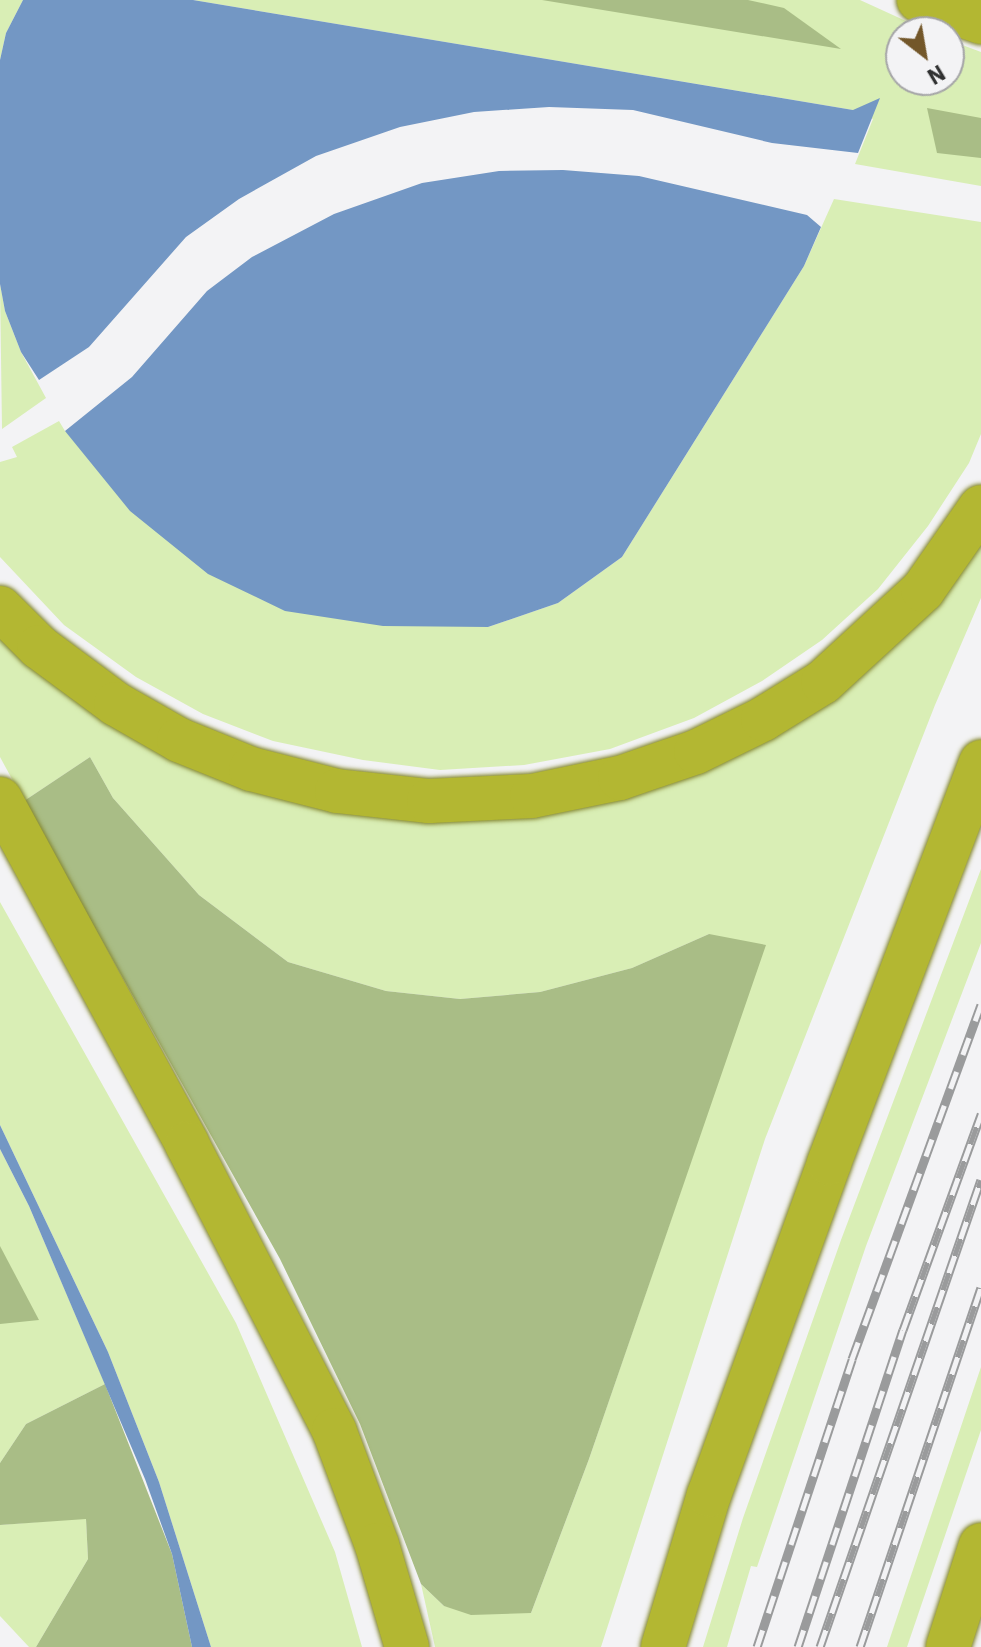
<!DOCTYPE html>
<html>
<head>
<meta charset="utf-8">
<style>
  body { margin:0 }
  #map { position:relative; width:981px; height:1647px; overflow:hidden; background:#f3f3f5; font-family:"IBM Plex Sans",sans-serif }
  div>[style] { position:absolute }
  .green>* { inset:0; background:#d9eeb5 }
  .forest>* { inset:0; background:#a9bd86 }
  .water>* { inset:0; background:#7397c4 }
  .roads { filter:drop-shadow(0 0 2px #858832) drop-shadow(0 0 2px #858832) }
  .motorway>* { height:44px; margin:-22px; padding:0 22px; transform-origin:22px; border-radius:22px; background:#b3b732 }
  .rail>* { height:9px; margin-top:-4.5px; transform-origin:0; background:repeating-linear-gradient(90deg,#f3f3f5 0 18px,#9a9b9c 0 36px); box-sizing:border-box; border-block:2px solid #9a9b9c }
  span { translate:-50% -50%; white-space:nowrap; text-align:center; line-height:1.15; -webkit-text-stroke:6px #f3f3f5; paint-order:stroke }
  .north { position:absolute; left:885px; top:16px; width:80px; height:80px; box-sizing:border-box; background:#f3f3f5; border:2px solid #a5a5a7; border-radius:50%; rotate:149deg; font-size:22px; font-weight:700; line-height:32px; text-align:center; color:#303131 }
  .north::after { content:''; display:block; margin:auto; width:28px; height:36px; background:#73572a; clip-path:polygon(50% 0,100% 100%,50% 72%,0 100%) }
</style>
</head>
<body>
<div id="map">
  <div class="green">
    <div style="clip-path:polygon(0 0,23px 0,6px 33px,0 60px)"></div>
    <div style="clip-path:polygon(193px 0,860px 0,930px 32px,901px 32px,901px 80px,949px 80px,949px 40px,981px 52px,981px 186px,855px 164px,873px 119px,853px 110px)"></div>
    <div style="clip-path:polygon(834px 199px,981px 222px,981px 434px,969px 463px,928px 526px,878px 589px,822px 640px,762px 681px,694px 718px,610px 749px,524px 765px,440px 770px,363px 760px,273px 741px,203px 714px,136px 677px,64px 625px,0 557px,0 462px,17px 457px,12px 447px,59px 421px,65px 431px,488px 627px,558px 603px,622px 557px,804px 266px)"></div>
    <div style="clip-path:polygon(0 284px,5px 311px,21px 352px,46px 398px,2px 429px)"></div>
    <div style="clip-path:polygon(981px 538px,981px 598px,935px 705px,765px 1139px,601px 1647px,435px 1647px,421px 1584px,444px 1606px,531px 1613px,589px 1459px,704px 1123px,709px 934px,632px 968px,540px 992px,460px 999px,386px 991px,288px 962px,199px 895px,113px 798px,90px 757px,24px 801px,0 757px,0 634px,310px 804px,703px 770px)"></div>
    <div style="clip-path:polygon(981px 869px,981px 943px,866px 1246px,757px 1567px,751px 1566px,727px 1647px,703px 1647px,743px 1518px,841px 1240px)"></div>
    <div style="clip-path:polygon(0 902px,236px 1323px,335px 1552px,362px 1647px,211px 1647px,159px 1482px,108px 1352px,0 1125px)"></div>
    <div style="clip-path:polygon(0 1149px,29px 1206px,105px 1384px,26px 1424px,0 1463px)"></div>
    <div style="clip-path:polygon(981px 1367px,981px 1430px,907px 1647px,887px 1647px)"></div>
    <div style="clip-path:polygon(86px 1518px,88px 1559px,36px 1647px,29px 1647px,0 1616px,0 1525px)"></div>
  </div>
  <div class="forest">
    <div style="clip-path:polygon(542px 0,748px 0,784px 8px,841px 49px)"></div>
    <div style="clip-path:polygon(927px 108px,981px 118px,981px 158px,937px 153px)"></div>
    <div style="clip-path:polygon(90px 757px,113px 798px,199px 895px,288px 962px,386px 991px,460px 999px,540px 992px,632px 968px,709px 934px,766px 945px,589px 1459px,531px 1613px,471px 1615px,444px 1606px,421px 1584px,360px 1424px,280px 1259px,24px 801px)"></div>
    <div style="clip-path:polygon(0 1246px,39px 1320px,0 1324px)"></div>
    <div style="clip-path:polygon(105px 1384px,172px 1554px,192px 1647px,36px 1647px,88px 1559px,86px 1519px,0 1525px,0 1463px,26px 1424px)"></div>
  </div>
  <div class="water">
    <div style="clip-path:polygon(23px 0,193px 0,853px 110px,880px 98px,858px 153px,772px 143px,633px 110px,549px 107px,474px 112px,400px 127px,316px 156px,239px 199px,186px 237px,89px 347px,39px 380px,21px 352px,5px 311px,0 284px,0 60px,6px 33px)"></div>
    <div style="clip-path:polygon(563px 170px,639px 176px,807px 215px,821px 227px,804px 266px,622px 557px,558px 603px,488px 627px,383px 626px,285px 611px,208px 574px,130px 511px,65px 431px,132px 377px,207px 291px,252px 257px,334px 214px,422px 183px,499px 171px)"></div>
    <div style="clip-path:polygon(0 1125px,108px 1352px,159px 1482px,211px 1647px,192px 1647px,172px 1554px,145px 1479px,29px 1206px,0 1149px)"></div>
  </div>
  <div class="roads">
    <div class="motorway">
      <div style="left:919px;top:0;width:66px;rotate:19.5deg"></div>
      <div style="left:0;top:608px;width:55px;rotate:45deg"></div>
      <div style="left:39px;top:647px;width:96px;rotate:36.5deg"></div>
      <div style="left:116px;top:704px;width:73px;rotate:29.7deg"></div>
      <div style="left:179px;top:740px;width:78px;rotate:21.9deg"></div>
      <div style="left:251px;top:769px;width:89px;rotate:14.3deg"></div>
      <div style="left:337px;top:791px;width:93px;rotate:6.2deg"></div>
      <div style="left:429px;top:801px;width:103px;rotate:-2.8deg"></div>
      <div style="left:532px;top:796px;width:90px;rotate:-11.6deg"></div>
      <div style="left:620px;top:778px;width:80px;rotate:-18.9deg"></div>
      <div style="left:696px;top:752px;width:75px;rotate:-26.2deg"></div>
      <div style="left:763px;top:719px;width:70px;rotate:-31.7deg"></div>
      <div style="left:823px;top:682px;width:136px;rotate:-42.6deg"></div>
      <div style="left:923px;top:590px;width:101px;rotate:-55.1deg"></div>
      <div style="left:0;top:799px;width:392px;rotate:61.5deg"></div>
      <div style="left:187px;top:1144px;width:322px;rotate:62.8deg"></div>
      <div style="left:334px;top:1430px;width:123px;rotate:69.5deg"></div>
      <div style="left:377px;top:1545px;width:106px;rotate:73.6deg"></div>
      <div style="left:663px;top:1647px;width:159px;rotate:-73.2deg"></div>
      <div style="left:709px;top:1495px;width:353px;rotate:-70.1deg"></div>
      <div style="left:829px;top:1163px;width:429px;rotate:-69.2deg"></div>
      <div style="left:948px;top:1647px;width:107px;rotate:-72.1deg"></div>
    </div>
  </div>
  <div class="rail">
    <div style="left:757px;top:1647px;width:303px;rotate:-71.7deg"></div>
    <div style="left:852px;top:1359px;width:377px;rotate:-70deg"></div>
    <div style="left:798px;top:1647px;width:334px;rotate:-71.7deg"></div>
    <div style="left:903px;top:1330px;width:230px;rotate:-70.1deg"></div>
    <div style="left:820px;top:1647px;width:494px;rotate:-71deg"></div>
    <div style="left:860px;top:1647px;width:379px;rotate:-71.4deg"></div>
  </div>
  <div class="north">N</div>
</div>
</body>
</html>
